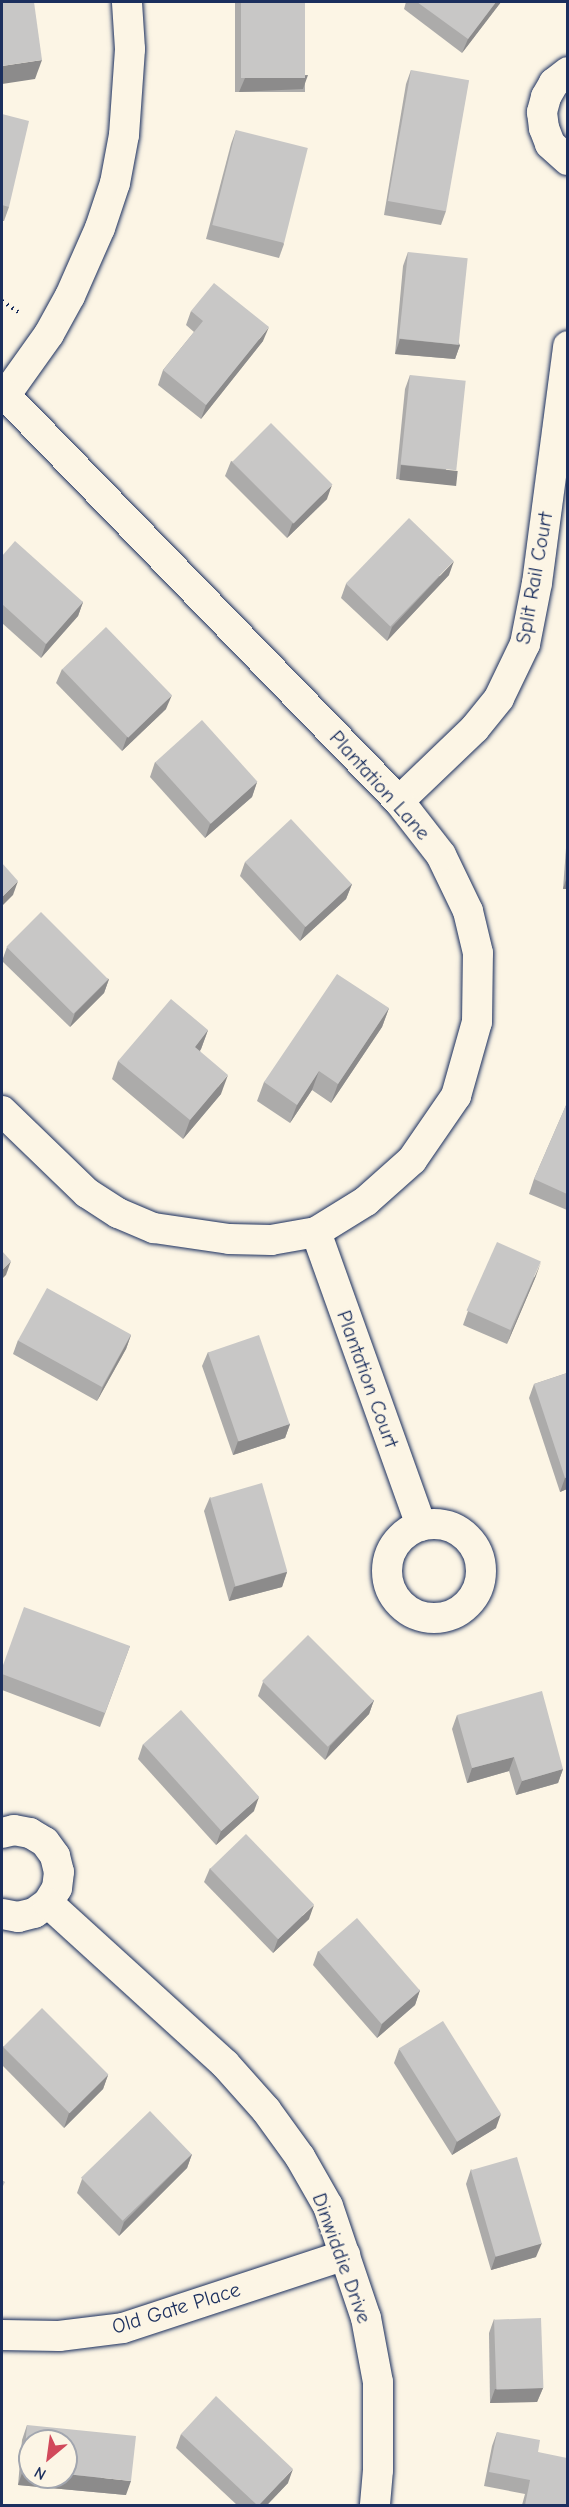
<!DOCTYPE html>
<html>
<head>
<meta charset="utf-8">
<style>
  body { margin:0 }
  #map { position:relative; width:569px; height:2507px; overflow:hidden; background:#fcf5e5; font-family:"Comic Neue",sans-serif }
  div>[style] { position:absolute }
  .path>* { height:4px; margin-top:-2px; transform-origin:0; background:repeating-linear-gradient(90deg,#1b2f5e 0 1.5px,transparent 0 6px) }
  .roads { filter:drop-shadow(0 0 2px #1b2f5e) drop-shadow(0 0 2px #1b2f5e) }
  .street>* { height:30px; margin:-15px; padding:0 15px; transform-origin:15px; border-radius:15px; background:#fcf5e5 }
  .street>.ring { margin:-15px; padding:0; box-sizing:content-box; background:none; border:30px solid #fcf5e5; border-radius:50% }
  .wall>* { inset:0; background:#acabaa; transform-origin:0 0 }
  .shaded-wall>* { inset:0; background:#8c8b8b; transform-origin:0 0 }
  .building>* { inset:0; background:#c8c7c6; transform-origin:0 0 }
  span { translate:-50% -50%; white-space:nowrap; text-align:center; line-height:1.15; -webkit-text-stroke:5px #fcf5e5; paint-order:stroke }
  .street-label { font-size:21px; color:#1b2f5e }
  .frame { position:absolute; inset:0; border:3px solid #1b2f5e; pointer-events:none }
  .north { position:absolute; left:18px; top:2429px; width:60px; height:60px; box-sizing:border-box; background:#fcf5e5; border:2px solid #a2a6af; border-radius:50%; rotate:209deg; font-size:16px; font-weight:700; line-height:24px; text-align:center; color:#1b2f5e }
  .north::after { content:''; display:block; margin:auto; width:21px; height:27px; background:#d1495b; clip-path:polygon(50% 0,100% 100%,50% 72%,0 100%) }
</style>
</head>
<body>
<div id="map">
  <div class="path">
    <div style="left:2px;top:301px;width:23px;rotate:34deg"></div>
  </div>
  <div class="roads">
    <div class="street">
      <div style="left:568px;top:72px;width:18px;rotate:142deg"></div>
      <div style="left:554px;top:83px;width:16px;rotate:120deg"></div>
      <div style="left:546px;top:97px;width:16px;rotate:105deg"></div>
      <div style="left:542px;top:112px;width:16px;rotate:83deg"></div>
      <div style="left:544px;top:128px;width:17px;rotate:69deg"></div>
      <div style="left:550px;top:144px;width:24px;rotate:42deg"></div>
      <div style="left:2px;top:400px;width:81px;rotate:-54.5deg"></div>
      <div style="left:49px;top:334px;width:43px;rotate:-61.1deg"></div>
      <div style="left:70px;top:296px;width:74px;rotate:-66.2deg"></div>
      <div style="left:100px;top:228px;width:47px;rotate:-71.6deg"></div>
      <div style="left:115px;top:183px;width:49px;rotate:-79.4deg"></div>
      <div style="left:124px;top:135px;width:86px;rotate:-86deg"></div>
      <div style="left:130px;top:49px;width:47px;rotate:-93.7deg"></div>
      <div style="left:399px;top:801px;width:105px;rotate:-43.8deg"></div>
      <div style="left:475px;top:728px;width:38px;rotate:-51deg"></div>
      <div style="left:499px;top:698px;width:60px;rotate:-64.3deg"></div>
      <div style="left:525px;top:644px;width:62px;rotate:-78.9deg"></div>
      <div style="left:537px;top:583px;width:239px;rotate:-82.5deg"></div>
      <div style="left:2px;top:1111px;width:118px;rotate:44deg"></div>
      <div style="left:87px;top:1193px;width:37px;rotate:33deg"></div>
      <div style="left:118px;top:1213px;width:39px;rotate:23deg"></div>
      <div style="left:154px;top:1228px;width:76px;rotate:8.3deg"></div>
      <div style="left:229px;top:1239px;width:42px;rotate:1.4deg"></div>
      <div style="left:271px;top:1240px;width:46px;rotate:-10.1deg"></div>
      <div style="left:316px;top:1232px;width:59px;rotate:-31.8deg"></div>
      <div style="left:366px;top:1201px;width:62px;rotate:-41.7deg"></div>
      <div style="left:412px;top:1160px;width:78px;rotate:-55.5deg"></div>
      <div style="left:456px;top:1096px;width:77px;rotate:-74.2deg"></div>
      <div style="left:477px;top:1022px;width:69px;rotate:-89.2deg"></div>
      <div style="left:478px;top:953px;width:43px;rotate:-103.4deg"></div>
      <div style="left:468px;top:911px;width:62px;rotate:-115.7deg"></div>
      <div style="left:441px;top:855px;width:68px;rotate:-127.9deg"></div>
      <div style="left:399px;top:801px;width:566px;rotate:-134.14deg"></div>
      <div style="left:316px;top:1232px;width:312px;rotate:70.3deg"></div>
      <div class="ring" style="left:387px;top:1524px;width:64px;height:64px"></div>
      <div style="left:2px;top:1833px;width:12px;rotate:-14deg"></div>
      <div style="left:14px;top:1830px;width:16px;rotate:11deg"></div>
      <div style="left:30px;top:1833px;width:17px;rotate:31deg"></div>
      <div style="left:45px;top:1842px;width:17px;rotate:54deg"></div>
      <div style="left:55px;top:1856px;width:16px;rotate:76deg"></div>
      <div style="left:59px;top:1872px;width:16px;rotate:97deg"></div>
      <div style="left:57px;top:1888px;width:17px;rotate:121deg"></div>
      <div style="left:48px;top:1903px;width:17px;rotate:144deg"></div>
      <div style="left:34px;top:1913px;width:16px;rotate:166deg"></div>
      <div style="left:18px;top:1917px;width:16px;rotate:-169deg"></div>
      <div style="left:48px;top:1903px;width:239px;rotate:42.3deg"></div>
      <div style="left:225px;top:2064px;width:62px;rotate:48.3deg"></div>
      <div style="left:266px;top:2110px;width:58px;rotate:54.1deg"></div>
      <div style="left:300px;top:2157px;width:56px;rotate:60.3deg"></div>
      <div style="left:328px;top:2206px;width:118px;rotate:71.3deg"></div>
      <div style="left:366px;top:2318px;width:65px;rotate:79.4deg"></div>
      <div style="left:378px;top:2382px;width:88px;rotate:90deg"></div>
      <div style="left:378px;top:2470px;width:36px;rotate:95deg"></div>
      <div style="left:2px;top:2335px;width:57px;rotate:1deg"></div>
      <div style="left:59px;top:2336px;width:64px;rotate:-7.1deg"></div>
      <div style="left:123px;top:2328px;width:234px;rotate:-18.2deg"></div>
    </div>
  </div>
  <div class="wall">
    <div style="left:235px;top:2px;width:70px;height:90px"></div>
    <div style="clip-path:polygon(406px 2px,501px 2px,462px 53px,404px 9px)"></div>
    <div style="clip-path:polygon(411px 70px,446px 211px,441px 225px,384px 215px,406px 84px)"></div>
    <div style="clip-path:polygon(2px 114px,9px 207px,4px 221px,2px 221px)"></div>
    <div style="clip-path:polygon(236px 130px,284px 244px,279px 258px,206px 239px,231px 144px)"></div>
    <div style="clip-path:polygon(408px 252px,460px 345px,455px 359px,395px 354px,403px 266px)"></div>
    <div style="clip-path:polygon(191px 311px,263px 341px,201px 419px,158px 385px,163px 370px,194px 332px,186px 325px)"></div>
    <div style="clip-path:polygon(410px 375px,452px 485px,396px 479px,405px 389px)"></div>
    <div style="clip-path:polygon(231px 461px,327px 499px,287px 538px,225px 476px)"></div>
    <div style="clip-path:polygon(2px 556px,83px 602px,78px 616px,41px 658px,2px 623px)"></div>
    <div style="clip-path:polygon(449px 575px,387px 641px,341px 598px,346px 584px)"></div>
    <div style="clip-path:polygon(62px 669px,166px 709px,122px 751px,56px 683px)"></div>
    <div style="clip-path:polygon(155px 762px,257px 782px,252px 797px,205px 838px,150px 777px)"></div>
    <div style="clip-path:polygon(567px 835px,567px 889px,563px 889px)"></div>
    <div style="clip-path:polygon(245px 862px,352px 884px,346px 899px,300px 941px,240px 876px)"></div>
    <div style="clip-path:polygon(7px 947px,109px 979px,104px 993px,70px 1027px,2px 961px)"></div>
    <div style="clip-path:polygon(389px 1008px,382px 1027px,331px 1103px,312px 1090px,290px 1123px,257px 1101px,264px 1082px)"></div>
    <div style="clip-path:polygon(208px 1030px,201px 1049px,200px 1051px,221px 1094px,183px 1139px,112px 1079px,118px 1061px)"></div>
    <div style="clip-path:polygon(567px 1103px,567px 1210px,529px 1194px,534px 1179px)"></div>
    <div style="clip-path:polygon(536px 1276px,507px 1344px,463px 1325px,468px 1311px)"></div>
    <div style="clip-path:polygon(131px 1335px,126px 1349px,97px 1401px,13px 1354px,18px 1340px)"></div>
    <div style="clip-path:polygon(208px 1352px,290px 1424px,285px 1438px,233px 1455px,202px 1366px)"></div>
    <div style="clip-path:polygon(567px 1373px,567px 1489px,560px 1492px,529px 1398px,534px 1384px)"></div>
    <div style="clip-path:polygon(210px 1497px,287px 1572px,282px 1587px,229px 1601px,204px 1511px)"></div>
    <div style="clip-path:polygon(130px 1646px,100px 1727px,2px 1690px,2px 1668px)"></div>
    <div style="clip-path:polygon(263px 1682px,374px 1700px,369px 1714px,325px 1760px,258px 1696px)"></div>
    <div style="clip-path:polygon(457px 1715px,563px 1769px,558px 1783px,516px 1795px,509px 1771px,467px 1783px,452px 1729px)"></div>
    <div style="clip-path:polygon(143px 1744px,254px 1811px,216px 1845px,138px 1759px)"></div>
    <div style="clip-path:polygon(210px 1868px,309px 1919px,273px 1953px,204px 1882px)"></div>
    <div style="clip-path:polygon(318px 1951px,420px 1990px,415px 2005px,377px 2038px,313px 1965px)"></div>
    <div style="clip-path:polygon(2px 2046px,108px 2075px,103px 2089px,64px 2128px,2px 2065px)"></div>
    <div style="clip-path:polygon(399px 2049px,496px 2128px,452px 2155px,394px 2063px)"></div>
    <div style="clip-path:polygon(192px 2154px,187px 2168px,119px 2236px,77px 2193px,82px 2179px)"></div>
    <div style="clip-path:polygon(471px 2169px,536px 2257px,491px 2270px,466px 2184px)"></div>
    <div style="clip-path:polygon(494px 2319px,543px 2388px,537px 2402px,490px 2403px,489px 2333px)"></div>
    <div style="clip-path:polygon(27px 2425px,126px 2495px,18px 2485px,22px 2440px)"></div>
    <div style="clip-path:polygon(497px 2432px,538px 2452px,567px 2505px,522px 2505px,525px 2494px,484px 2486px,492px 2446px)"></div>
    <div style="clip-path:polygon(181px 2434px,288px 2483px,267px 2505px,237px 2505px,176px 2448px)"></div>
  </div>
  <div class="shaded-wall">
    <div style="clip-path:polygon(496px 2px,501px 2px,462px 53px,468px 39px)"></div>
    <div style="clip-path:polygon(42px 60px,35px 79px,2px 84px,2px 66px)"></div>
    <div style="clip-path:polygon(308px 75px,303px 89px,239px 92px,245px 78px)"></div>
    <div style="clip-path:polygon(269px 327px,263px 341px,201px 419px,206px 405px)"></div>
    <div style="clip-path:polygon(400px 339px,460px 345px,455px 359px,395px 354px)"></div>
    <div style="left:401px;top:465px;width:57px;height:15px;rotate:6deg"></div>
    <div style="clip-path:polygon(332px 485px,327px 499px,287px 538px,292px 524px)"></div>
    <div style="clip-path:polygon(454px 561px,449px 575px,387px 641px,392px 627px)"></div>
    <div style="clip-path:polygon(83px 602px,78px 616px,41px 658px,46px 644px)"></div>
    <div style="clip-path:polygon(172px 695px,166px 709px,122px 751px,127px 737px)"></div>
    <div style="clip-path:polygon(257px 782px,252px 797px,205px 838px,210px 824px)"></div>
    <div style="clip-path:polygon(567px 876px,567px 889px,563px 889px)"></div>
    <div style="clip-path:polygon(18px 881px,13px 895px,2px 906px,2px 897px)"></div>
    <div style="clip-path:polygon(352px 884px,346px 899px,300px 941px,305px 927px)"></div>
    <div style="clip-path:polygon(109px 979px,104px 993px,70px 1027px,75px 1013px)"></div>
    <div style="clip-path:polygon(389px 1008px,382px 1027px,331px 1103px,338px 1084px)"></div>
    <div style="clip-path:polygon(208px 1030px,201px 1049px,188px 1066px,195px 1047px)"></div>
    <div style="clip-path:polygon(319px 1071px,312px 1090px,290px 1123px,297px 1105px)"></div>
    <div style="clip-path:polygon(228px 1075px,221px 1094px,183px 1139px,190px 1120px)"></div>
    <div style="clip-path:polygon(11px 1261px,6px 1275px,2px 1279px,2px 1270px)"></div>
    <div style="clip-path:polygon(541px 1262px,536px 1276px,507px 1344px,512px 1330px)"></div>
    <div style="clip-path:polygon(131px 1335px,126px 1349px,97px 1401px,103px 1387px)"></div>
    <div style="clip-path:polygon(290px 1424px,285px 1438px,233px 1455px,238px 1441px)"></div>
    <div style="clip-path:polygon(567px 1477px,567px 1489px,560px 1492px,565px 1478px)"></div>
    <div style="clip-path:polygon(287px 1572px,282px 1587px,229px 1601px,234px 1587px)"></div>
    <div style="clip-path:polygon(374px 1700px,369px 1714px,325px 1760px,330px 1746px)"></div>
    <div style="clip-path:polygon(514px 1757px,509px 1771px,467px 1783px,472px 1768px)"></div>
    <div style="clip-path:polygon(563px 1769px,558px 1783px,516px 1795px,522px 1781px)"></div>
    <div style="clip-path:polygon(259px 1797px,254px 1811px,216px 1845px,221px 1831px)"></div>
    <div style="clip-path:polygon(314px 1905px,309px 1919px,273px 1953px,278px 1939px)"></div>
    <div style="clip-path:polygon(420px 1990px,415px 2005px,377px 2038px,382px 2024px)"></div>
    <div style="clip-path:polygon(108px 2075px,103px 2089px,64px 2128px,69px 2113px)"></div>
    <div style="clip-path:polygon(501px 2114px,496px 2128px,452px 2155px,457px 2141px)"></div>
    <div style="clip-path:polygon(192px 2154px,187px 2168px,119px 2236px,124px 2222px)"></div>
    <div style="clip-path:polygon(542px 2243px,536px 2257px,491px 2270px,496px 2255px)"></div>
    <div style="clip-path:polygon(543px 2388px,537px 2402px,490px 2403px,495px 2389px)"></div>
    <div style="clip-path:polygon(293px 2469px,288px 2483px,267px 2505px,259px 2505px)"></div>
    <div style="clip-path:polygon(23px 2470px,30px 2471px,30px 2477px,66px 2477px,66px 2474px,131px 2481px,126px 2495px,18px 2485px)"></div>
  </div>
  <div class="building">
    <div style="clip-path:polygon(2px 2px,34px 2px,42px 60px,2px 66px)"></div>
    <div style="left:241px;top:2px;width:64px;height:76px"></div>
    <div style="clip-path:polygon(417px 2px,496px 2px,468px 39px)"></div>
    <div style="left:411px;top:70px;width:59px;height:133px;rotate:10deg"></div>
    <div style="clip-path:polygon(2px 114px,29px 121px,9px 207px,2px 205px)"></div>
    <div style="left:236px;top:130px;width:74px;height:98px;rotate:14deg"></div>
    <div style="left:408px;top:252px;width:60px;height:87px;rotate:6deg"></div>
    <div style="clip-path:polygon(214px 283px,269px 327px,206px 405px,163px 370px,203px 321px,191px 311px)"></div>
    <div style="left:410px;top:375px;width:56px;height:90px;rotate:6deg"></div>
    <div style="left:271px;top:423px;width:87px;height:55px;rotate:45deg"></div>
    <div style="left:409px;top:518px;width:62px;height:91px;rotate:44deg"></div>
    <div style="clip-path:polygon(15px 541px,83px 602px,46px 644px,2px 604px,2px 556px)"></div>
    <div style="left:106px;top:627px;width:95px;height:61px;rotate:46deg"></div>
    <div style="left:202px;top:720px;width:83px;height:63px;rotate:48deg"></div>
    <div style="left:291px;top:819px;width:89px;height:63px;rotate:47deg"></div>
    <div style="clip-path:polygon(2px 863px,18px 881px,2px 897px)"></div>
    <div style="left:41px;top:912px;width:95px;height:49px;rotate:45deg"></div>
    <div style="clip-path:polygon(337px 974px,389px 1008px,338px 1084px,319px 1071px,297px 1105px,264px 1082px)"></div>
    <div style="clip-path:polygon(171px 999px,208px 1030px,195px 1047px,228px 1075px,190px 1120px,118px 1061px)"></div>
    <div style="clip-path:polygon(567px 1103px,567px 1194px,534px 1179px)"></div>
    <div style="left:497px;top:1242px;width:48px;height:75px;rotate:24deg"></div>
    <div style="clip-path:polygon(2px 1251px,11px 1261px,2px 1270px)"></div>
    <div style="left:47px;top:1288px;width:96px;height:60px;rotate:29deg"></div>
    <div style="left:259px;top:1335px;width:94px;height:54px;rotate:71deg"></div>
    <div style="clip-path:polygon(567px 1373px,567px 1477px,565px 1478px,534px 1384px)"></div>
    <div style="left:262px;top:1483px;width:92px;height:54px;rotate:74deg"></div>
    <div style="clip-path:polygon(24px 1607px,130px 1646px,105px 1713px,2px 1674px,2px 1668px)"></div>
    <div style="left:308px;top:1635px;width:93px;height:65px;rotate:45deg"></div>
    <div style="clip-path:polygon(542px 1691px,563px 1769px,522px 1781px,514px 1757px,472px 1768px,457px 1715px)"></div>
    <div style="left:181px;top:1710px;width:117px;height:51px;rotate:48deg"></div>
    <div style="left:246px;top:1834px;width:98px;height:50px;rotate:46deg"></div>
    <div style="left:357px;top:1918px;width:96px;height:51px;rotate:49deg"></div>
    <div style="left:42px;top:2008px;width:94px;height:55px;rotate:45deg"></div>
    <div style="left:443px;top:2021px;width:110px;height:52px;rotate:58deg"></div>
    <div style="left:150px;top:2111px;width:60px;height:96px;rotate:46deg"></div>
    <div style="left:517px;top:2157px;width:90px;height:48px;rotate:74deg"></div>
    <div style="clip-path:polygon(2px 2180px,5px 2182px,2px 2188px)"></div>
    <div style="left:541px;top:2318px;width:70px;height:47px;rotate:88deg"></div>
    <div style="clip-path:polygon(216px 2396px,293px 2469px,259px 2505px,257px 2505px,181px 2434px)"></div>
    <div style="clip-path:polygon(27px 2425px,136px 2436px,131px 2481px,66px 2474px,66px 2441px,30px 2441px,30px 2471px,23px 2470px)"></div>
    <div style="clip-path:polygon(497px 2432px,540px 2440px,538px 2452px,567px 2458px,567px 2505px,525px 2505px,530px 2480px,489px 2472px)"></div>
  </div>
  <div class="street-label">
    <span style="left:534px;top:578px;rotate:-80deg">Split Rail Court</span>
    <span style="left:380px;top:785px;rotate:48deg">Plantation Lane</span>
    <span style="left:368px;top:1379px;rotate:70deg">Plantation Court</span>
    <span style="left:342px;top:2258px;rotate:70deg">Dinwiddie Drive</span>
    <span style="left:176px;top:2308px;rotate:-17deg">Old Gate Place</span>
  </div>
  <div class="frame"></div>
  <div class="north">N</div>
</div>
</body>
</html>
